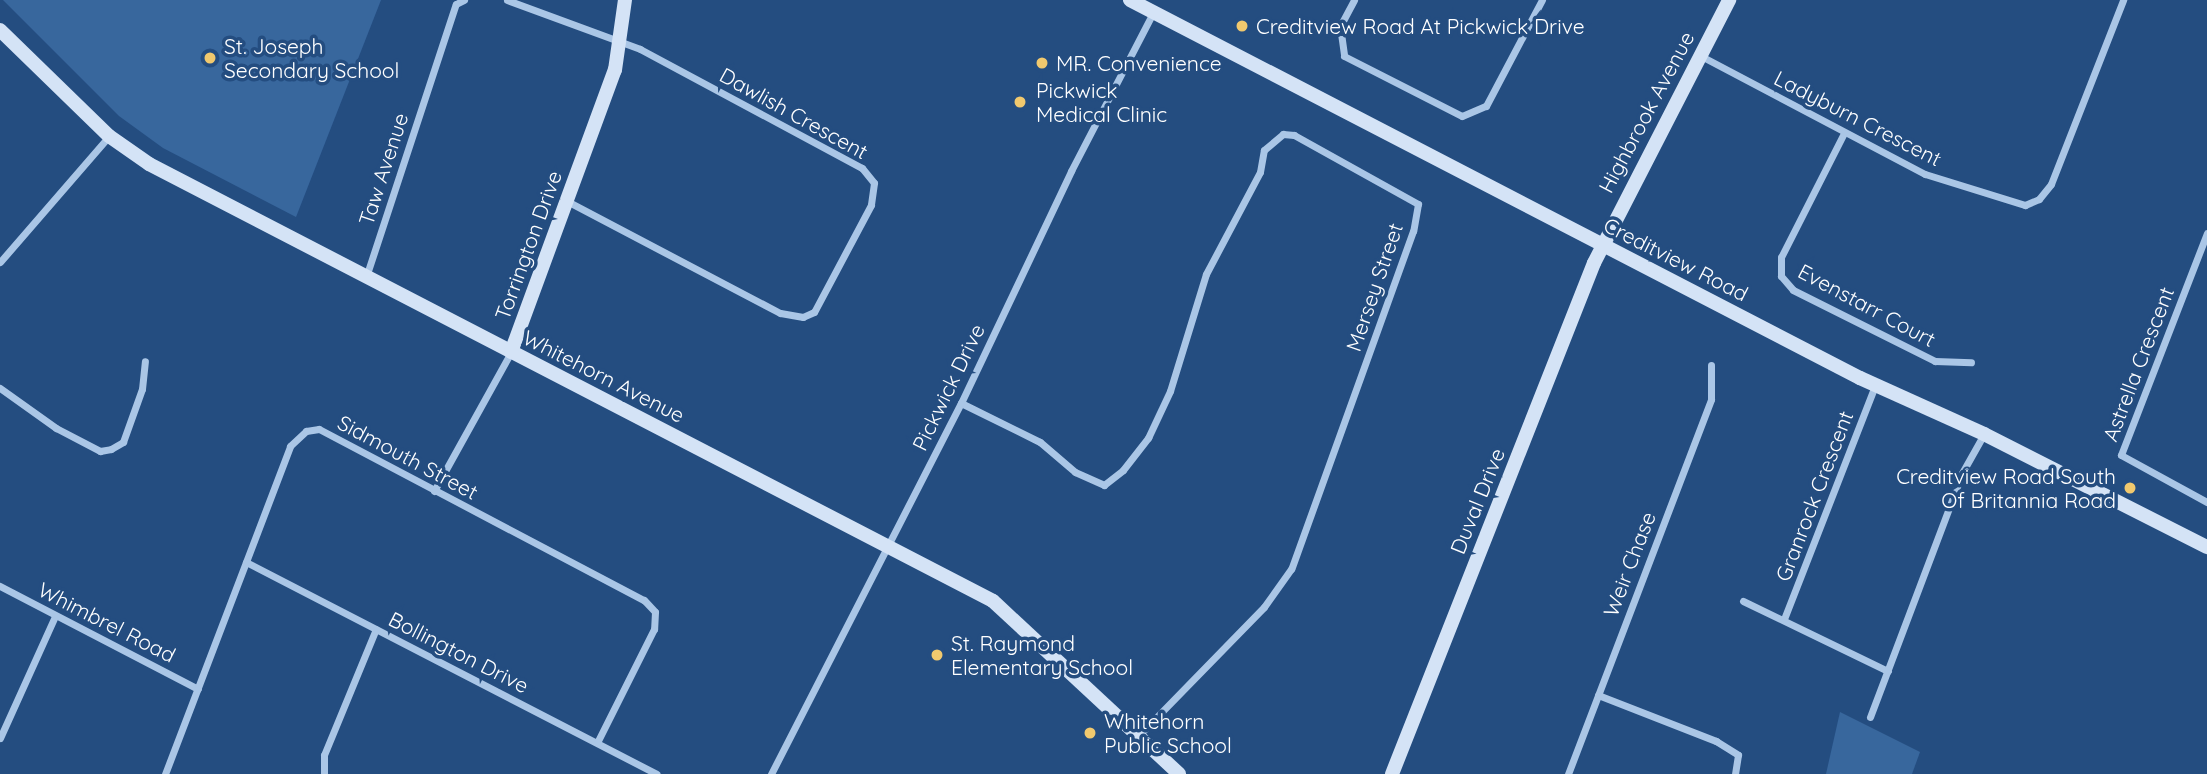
<!DOCTYPE html>
<html>
<head>
<meta charset="utf-8">
<style>
  body { margin:0 }
  #map { position:relative; width:2207px; height:774px; overflow:hidden; background:#244d80; font-family:Quicksand,sans-serif }
  div>[style] { position:absolute }
  .green>* { inset:0; background:#38679d }
  .street>* { height:7px; margin:-3.5px; padding:0 3.5px; transform-origin:3.5px; border-radius:3.5px; background:#aac6e6 }
  .secondary>* { height:14px; margin:-7px; padding:0 7px; transform-origin:7px; border-radius:7px; background:#d4e3f6 }
  .dots>* { width:19px; height:19px; translate:-50% -50%; box-sizing:border-box; border:4px solid #244d80; border-radius:50% }
  span { translate:-50% -50%; white-space:nowrap; text-align:center; line-height:1.15; -webkit-text-stroke:7px #244d80; paint-order:stroke }
  .poi-label { font-size:21px; color:#fff }
  .left { translate:0 -50%; text-align:left }
  .right { translate:-100% -50%; text-align:right }
  .street-label { font-size:21px; color:#fff }
</style>
</head>
<body>
<div id="map">
  <div class="green">
    <div style="clip-path:polygon(3px 0,381px 0,296px 217px,163px 148px,119px 116px)"></div>
    <div style="clip-path:polygon(1840px 712px,1920px 752px,1912px 774px,1826px 774px)"></div>
  </div>
  <div class="street">
    <div style="left:507px;top:0;width:142px;rotate:20.2deg"></div>
    <div style="left:640px;top:49px;width:252px;rotate:28.2deg"></div>
    <div style="left:862px;top:168px;width:19px;rotate:51deg"></div>
    <div style="left:874px;top:183px;width:22px;rotate:98deg"></div>
    <div style="left:871px;top:205px;width:121px;rotate:118deg"></div>
    <div style="left:814px;top:312px;width:12px;rotate:156deg"></div>
    <div style="left:803px;top:317px;width:23px;rotate:-170deg"></div>
    <div style="left:780px;top:313px;width:241px;rotate:-152.3deg"></div>
    <div style="left:1354px;top:0;width:30px;rotate:118deg"></div>
    <div style="left:1340px;top:26px;width:30px;rotate:82deg"></div>
    <div style="left:1344px;top:56px;width:132px;rotate:27deg"></div>
    <div style="left:1462px;top:116px;width:26px;rotate:-23deg"></div>
    <div style="left:1486px;top:106px;width:120px;rotate:-62.2deg"></div>
    <div style="left:1701px;top:56px;width:253px;rotate:27.8deg"></div>
    <div style="left:1925px;top:174px;width:105px;rotate:17.2deg"></div>
    <div style="left:2025px;top:205px;width:15px;rotate:-23deg"></div>
    <div style="left:2039px;top:199px;width:19px;rotate:-51deg"></div>
    <div style="left:2051px;top:184px;width:198px;rotate:-68.6deg"></div>
    <div style="left:1844px;top:133px;width:139px;rotate:116.9deg"></div>
    <div style="left:1781px;top:257px;width:19px;rotate:90deg"></div>
    <div style="left:1781px;top:276px;width:18px;rotate:49deg"></div>
    <div style="left:1793px;top:290px;width:159px;rotate:26.6deg"></div>
    <div style="left:1935px;top:361px;width:36px;rotate:2deg"></div>
    <div style="left:2207px;top:233px;width:238px;rotate:111.2deg"></div>
    <div style="left:2121px;top:455px;width:98px;rotate:28.7deg"></div>
    <div style="left:0;top:262px;width:167px;rotate:-49.1deg"></div>
    <div style="left:367px;top:274px;width:284px;rotate:-71.8deg"></div>
    <div style="left:456px;top:4px;width:9px;rotate:-27deg"></div>
    <div style="left:0;top:388px;width:69px;rotate:35.5deg"></div>
    <div style="left:56px;top:428px;width:50px;rotate:27.6deg"></div>
    <div style="left:100px;top:451px;width:11px;rotate:-10deg"></div>
    <div style="left:111px;top:449px;width:14px;rotate:-30deg"></div>
    <div style="left:123px;top:442px;width:56px;rotate:-70.3deg"></div>
    <div style="left:142px;top:389px;width:28px;rotate:-84deg"></div>
    <div style="left:961px;top:403px;width:88px;rotate:26.3deg"></div>
    <div style="left:1040px;top:442px;width:46px;rotate:40.6deg"></div>
    <div style="left:1075px;top:472px;width:32px;rotate:24deg"></div>
    <div style="left:1104px;top:485px;width:24px;rotate:-38deg"></div>
    <div style="left:1123px;top:470px;width:41px;rotate:-52deg"></div>
    <div style="left:1148px;top:438px;width:52px;rotate:-64.9deg"></div>
    <div style="left:1170px;top:391px;width:122px;rotate:-72.9deg"></div>
    <div style="left:1206px;top:274px;width:115px;rotate:-62.1deg"></div>
    <div style="left:1260px;top:172px;width:22px;rotate:-80deg"></div>
    <div style="left:1264px;top:150px;width:25px;rotate:-40deg"></div>
    <div style="left:1283px;top:134px;width:11px;rotate:5deg"></div>
    <div style="left:1294px;top:135px;width:142px;rotate:29.1deg"></div>
    <div style="left:1418px;top:204px;width:27px;rotate:100deg"></div>
    <div style="left:1413px;top:231px;width:359px;rotate:109.8deg"></div>
    <div style="left:1291px;top:569px;width:47px;rotate:125.4deg"></div>
    <div style="left:1264px;top:607px;width:180px;rotate:134.3deg"></div>
    <div style="left:434px;top:491px;width:159px;rotate:-61deg"></div>
    <div style="left:246px;top:562px;width:462px;rotate:27.3deg"></div>
    <div style="left:0;top:586px;width:223px;rotate:27.5deg"></div>
    <div style="left:1743px;top:601px;width:161px;rotate:25.8deg"></div>
    <div style="left:1784px;top:619px;width:251px;rotate:-68.7deg"></div>
    <div style="left:1598px;top:695px;width:127px;rotate:21.3deg"></div>
    <div style="left:1716px;top:741px;width:26px;rotate:32deg"></div>
    <div style="left:1738px;top:755px;width:19px;rotate:99deg"></div>
    <div style="left:1870px;top:717px;width:261px;rotate:-69.3deg"></div>
    <div style="left:1962px;top:473px;width:45px;rotate:-60.6deg"></div>
    <div style="left:0;top:738px;width:134px;rotate:-65.7deg"></div>
    <div style="left:165px;top:774px;width:351px;rotate:-69.1deg"></div>
    <div style="left:290px;top:446px;width:22px;rotate:-43deg"></div>
    <div style="left:306px;top:431px;width:13px;rotate:-9deg"></div>
    <div style="left:319px;top:429px;width:367px;rotate:27.8deg"></div>
    <div style="left:644px;top:600px;width:16px;rotate:47deg"></div>
    <div style="left:655px;top:612px;width:17px;rotate:93deg"></div>
    <div style="left:654px;top:629px;width:127px;rotate:116.6deg"></div>
    <div style="left:324px;top:774px;width:19px;rotate:-90deg"></div>
    <div style="left:324px;top:755px;width:136px;rotate:-67.6deg"></div>
    <div style="left:771px;top:774px;width:417px;rotate:-62.9deg"></div>
    <div style="left:961px;top:403px;width:257px;rotate:-64.6deg"></div>
    <div style="left:1071px;top:171px;width:178px;rotate:-62.6deg"></div>
    <div style="left:1568px;top:774px;width:401px;rotate:-69.1deg"></div>
    <div style="left:1711px;top:399px;width:34px;rotate:-90deg"></div>
  </div>
  <div class="secondary">
    <div style="left:1130px;top:0;width:822px;rotate:27.38deg"></div>
    <div style="left:1860px;top:378px;width:136px;rotate:24.3deg"></div>
    <div style="left:1984px;top:434px;width:250px;rotate:26.9deg"></div>
    <div style="left:0;top:30px;width:152px;rotate:44.2deg"></div>
    <div style="left:109px;top:136px;width:49px;rotate:35deg"></div>
    <div style="left:149px;top:164px;width:950px;rotate:27.37deg"></div>
    <div style="left:993px;top:601px;width:254px;rotate:42.9deg"></div>
    <div style="left:511px;top:352px;width:301px;rotate:-69.8deg"></div>
    <div style="left:615px;top:70px;width:71px;rotate:-81.9deg"></div>
    <div style="left:1392px;top:774px;width:549px;rotate:-68.43deg"></div>
    <div style="left:1594px;top:263px;width:296px;rotate:-62.8deg"></div>
  </div>
  <div class="dots">
    <div style="left:1242px;top:26px;background:#f1c96e"></div>
    <div style="left:210px;top:58px;background:#f1c96e"></div>
    <div style="left:1042px;top:63px;background:#f1c96e"></div>
    <div style="left:1020px;top:102px;background:#f1c96e"></div>
    <div style="left:2130px;top:488px;background:#f1c96e"></div>
    <div style="left:937px;top:655px;background:#f1c96e"></div>
    <div style="left:1090px;top:733px;background:#f1c96e"></div>
  </div>
  <div class="poi-label">
    <span class="left" style="left:1256px;top:26px">Creditview Road At Pickwick Drive</span>
    <span class="left" style="left:224px;top:58px">St. Joseph<br>Secondary School</span>
    <span class="left" style="left:1056px;top:63px">MR. Convenience</span>
    <span class="left" style="left:1036px;top:102px">Pickwick<br>Medical Clinic</span>
    <span class="right" style="left:2116px;top:488px">Creditview Road South<br>Of Britannia Road</span>
    <span class="left" style="left:951px;top:655px">St. Raymond<br>Elementary School</span>
    <span class="left" style="left:1104px;top:733px">Whitehorn<br>Public School</span>
  </div>
  <div class="street-label">
    <span style="left:1646px;top:112px;rotate:-62deg">Highbrook Avenue</span>
    <span style="left:794px;top:113px;rotate:29deg">Dawlish Crescent</span>
    <span style="left:1858px;top:118px;rotate:27deg">Ladyburn Crescent</span>
    <span style="left:383px;top:169px;rotate:-72deg">Taw Avenue</span>
    <span style="left:528px;top:245px;rotate:-70deg">Torrington Drive</span>
    <span style="left:1676px;top:259px;rotate:27deg">Creditview Road</span>
    <span style="left:1374px;top:287px;rotate:-71deg">Mersey Street</span>
    <span style="left:1867px;top:305px;rotate:28deg">Evenstarr Court</span>
    <span style="left:2138px;top:364px;rotate:-69deg">Astrella Crescent</span>
    <span style="left:604px;top:376px;rotate:27deg">Whitehorn Avenue</span>
    <span style="left:948px;top:387px;rotate:-64deg">Pickwick Drive</span>
    <span style="left:408px;top:457px;rotate:28deg">Sidmouth Street</span>
    <span style="left:1814px;top:496px;rotate:-69deg">Granrock Crescent</span>
    <span style="left:1477px;top:501px;rotate:-68deg">Duval Drive</span>
    <span style="left:1629px;top:564px;rotate:-69deg">Weir Chase</span>
    <span style="left:107px;top:622px;rotate:27deg">Whimbrel Road</span>
    <span style="left:459px;top:652px;rotate:27deg">Bollington Drive</span>
  </div>
</div>
</body>
</html>
